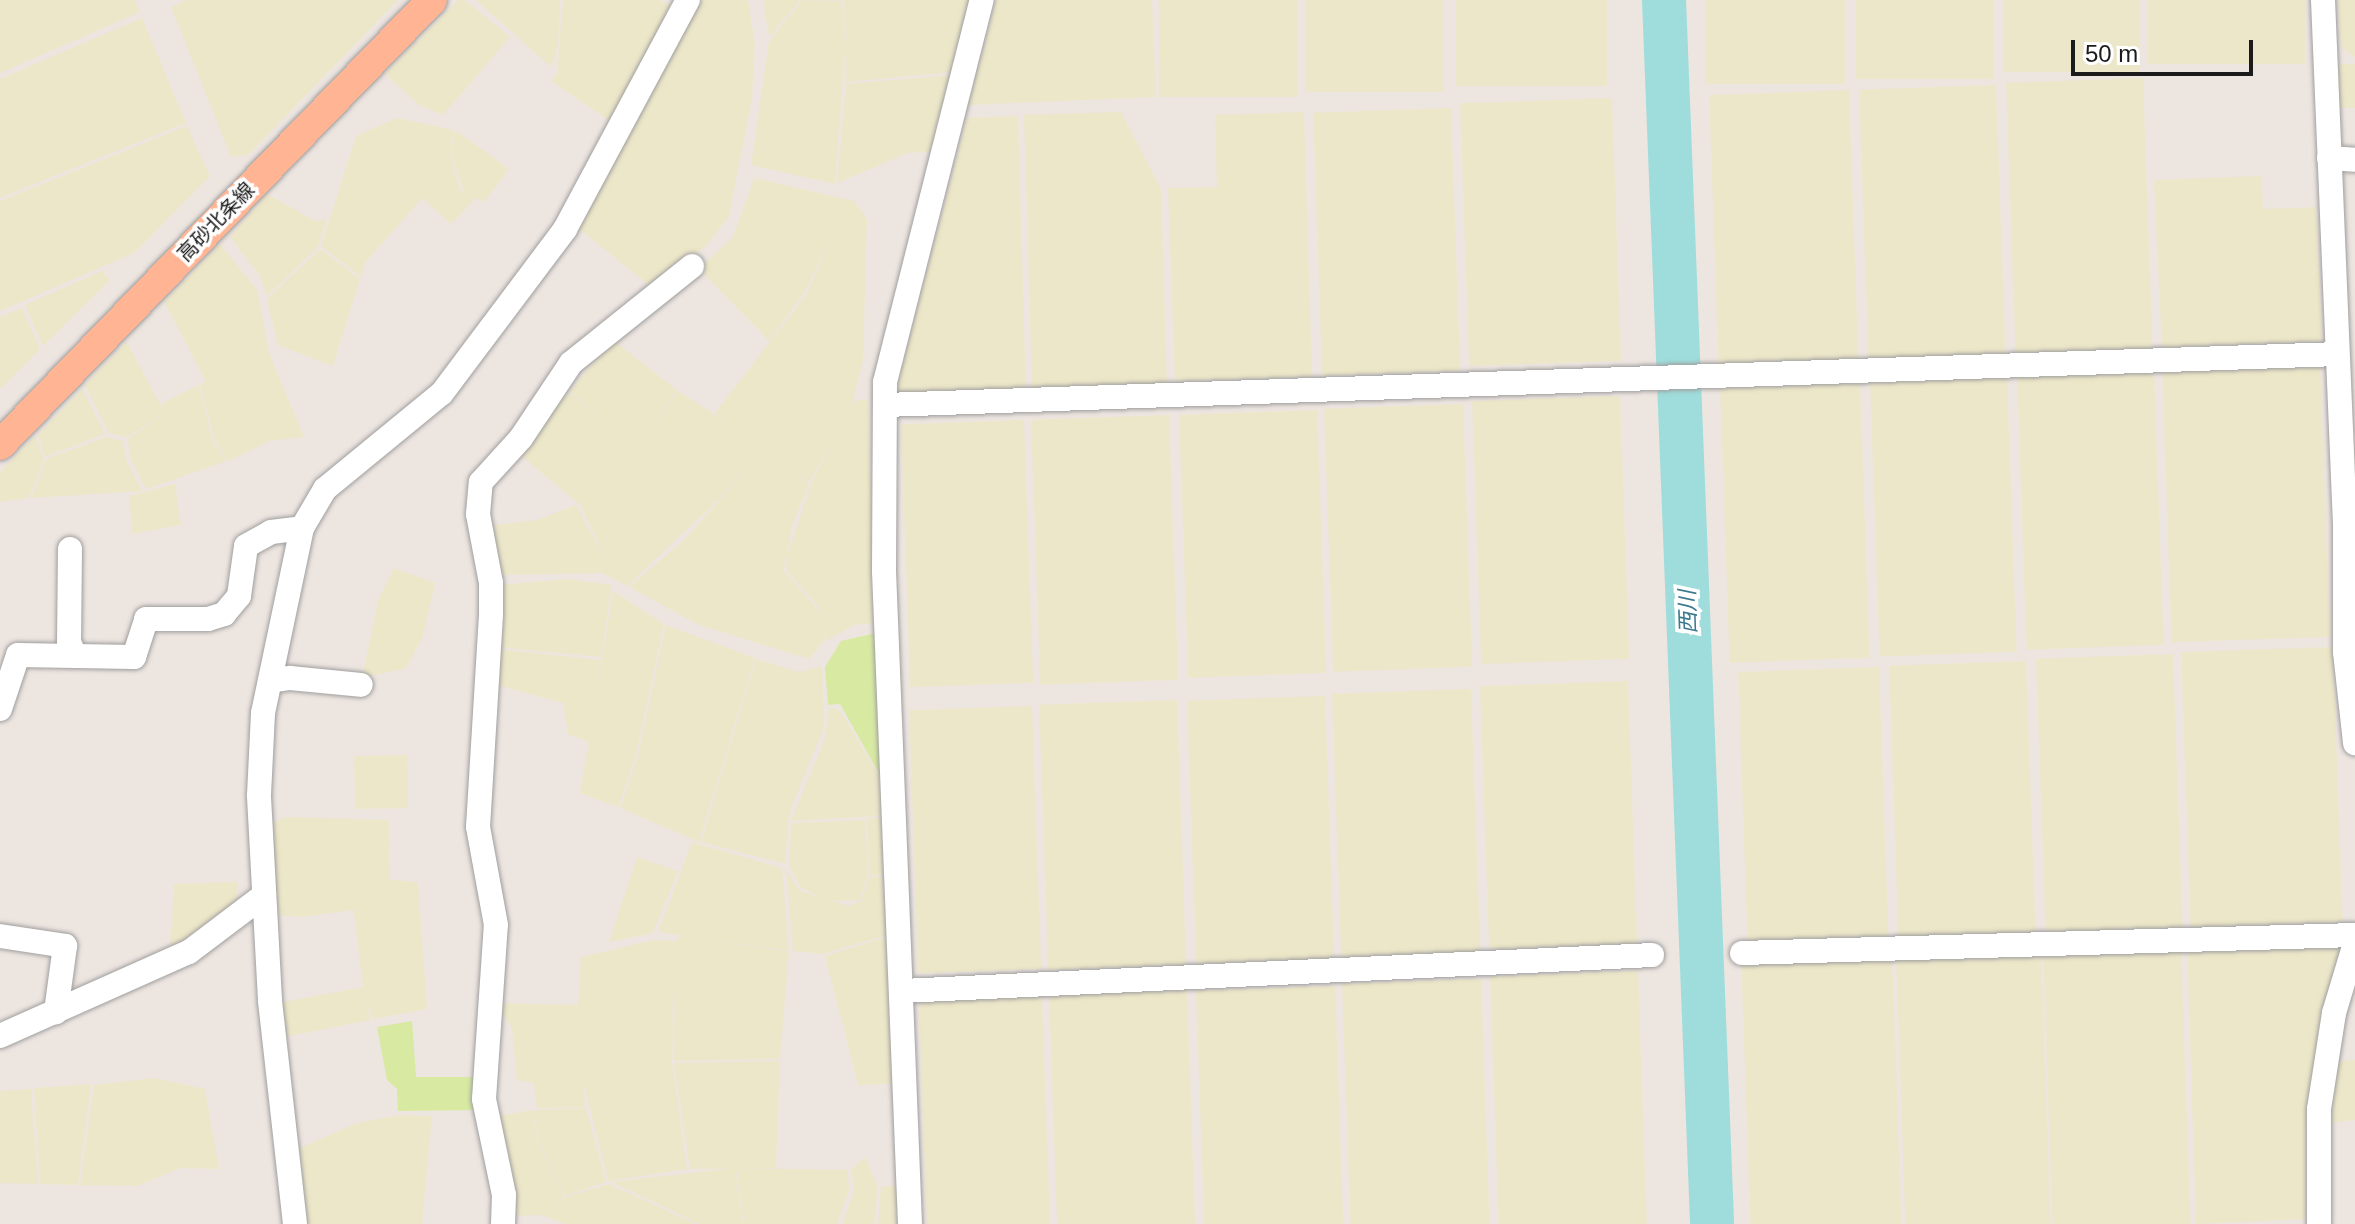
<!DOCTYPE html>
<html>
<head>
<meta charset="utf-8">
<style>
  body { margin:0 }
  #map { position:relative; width:2355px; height:1224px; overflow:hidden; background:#ede5e0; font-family:Arial,"Noto Sans JP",sans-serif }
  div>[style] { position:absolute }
  .farmland>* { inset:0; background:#ede7c9; transform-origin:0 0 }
  .grass>* { inset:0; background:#d8eaa2 }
  .river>* { height:44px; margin:-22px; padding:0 22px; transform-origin:22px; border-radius:22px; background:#9edddb }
  .roads { filter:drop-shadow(0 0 2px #9f9f9f) drop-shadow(0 0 2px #9f9f9f) }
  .minor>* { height:24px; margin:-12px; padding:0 12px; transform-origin:12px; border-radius:12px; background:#fff }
  .major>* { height:30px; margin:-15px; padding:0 15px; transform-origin:15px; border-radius:15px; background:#ffb493 }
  span { translate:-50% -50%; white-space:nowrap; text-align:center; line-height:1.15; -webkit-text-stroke:7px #fff; paint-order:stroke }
  .street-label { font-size:20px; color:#1b1b1b }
  .water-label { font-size:22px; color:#3b798d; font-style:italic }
  .scale { position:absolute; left:2071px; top:40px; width:182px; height:36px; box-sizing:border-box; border:4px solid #1b1b1b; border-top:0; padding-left:10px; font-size:24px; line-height:28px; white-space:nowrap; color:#1b1b1b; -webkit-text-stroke:6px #fff; paint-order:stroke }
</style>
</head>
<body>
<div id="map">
  <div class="farmland">
    <div style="clip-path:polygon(0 0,135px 0,140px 12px,0 73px)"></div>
    <div style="clip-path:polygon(186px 0,398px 0,248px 155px,231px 157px,171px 7px)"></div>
    <div style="clip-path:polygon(458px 0,465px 0,510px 37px,443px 115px,419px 105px,385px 74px)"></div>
    <div style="clip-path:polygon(476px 0,560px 0,558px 47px,551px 67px)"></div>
    <div style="clip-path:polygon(563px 0,660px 0,675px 9px,610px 121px,551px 81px,557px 73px)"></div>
    <div style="clip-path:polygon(697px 0,748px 0,755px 44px,752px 98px,729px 216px,707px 245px,656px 291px,577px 227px)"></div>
    <div style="clip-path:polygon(763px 0,800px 0,769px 37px)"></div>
    <div style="clip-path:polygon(802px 0,842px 1px,845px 50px,835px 184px,751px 165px,769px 41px)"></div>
    <div style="clip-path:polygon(844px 0,973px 0,952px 72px,846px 82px)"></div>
    <div style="clip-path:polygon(996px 0,1152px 0,1156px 97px,968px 105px)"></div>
    <div style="left:1159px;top:0;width:139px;height:97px"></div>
    <div style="left:1305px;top:0;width:139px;height:92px"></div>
    <div style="left:1456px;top:0;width:151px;height:86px"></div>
    <div style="left:1705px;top:0;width:140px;height:84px"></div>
    <div style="left:1856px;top:0;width:137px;height:79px"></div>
    <div style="left:2003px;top:0;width:137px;height:72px"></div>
    <div style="left:2148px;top:0;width:157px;height:64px"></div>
    <div style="clip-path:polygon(2338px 0,2355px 0,2355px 57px,2341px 47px)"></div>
    <div style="clip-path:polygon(142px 18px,186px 123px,0 198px,0 79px)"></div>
    <div style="left:2355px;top:64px;width:44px;height:18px;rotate:90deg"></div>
    <div style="clip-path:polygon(952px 75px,934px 151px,908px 153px,837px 183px,846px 84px)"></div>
    <div style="left:2143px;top:78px;width:275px;height:137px;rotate:88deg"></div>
    <div style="left:1996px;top:85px;width:275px;height:137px;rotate:88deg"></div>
    <div style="left:1849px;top:90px;width:275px;height:140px;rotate:88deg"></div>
    <div style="left:1612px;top:98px;width:263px;height:152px;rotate:88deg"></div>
    <div style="left:1451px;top:108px;width:263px;height:138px;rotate:88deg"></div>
    <div style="clip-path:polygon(1121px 112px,1161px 189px,1167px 386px,1032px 391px,1024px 115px)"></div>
    <div style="clip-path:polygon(1304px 112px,1312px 377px,1175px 381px,1168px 188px,1217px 187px,1215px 115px)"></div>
    <div style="clip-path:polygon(1018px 116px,1026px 392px,894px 396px,967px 118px)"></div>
    <div style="clip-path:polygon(397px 118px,454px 130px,450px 155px,460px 189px,465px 195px,451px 155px,455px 130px,509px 169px,484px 202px,476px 198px,451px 224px,422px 198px,365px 263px,361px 277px,321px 246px,356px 136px)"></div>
    <div style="clip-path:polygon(187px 126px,210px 176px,134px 253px,0 311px,0 201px)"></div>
    <div style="clip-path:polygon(2261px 176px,2263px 209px,2316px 207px,2322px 341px,2162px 348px,2154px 180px)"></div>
    <div style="clip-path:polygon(754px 178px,854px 201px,867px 219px,863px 360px,850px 412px,809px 482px,791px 470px,809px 484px,792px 526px,784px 571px,816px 607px,825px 627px,825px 640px,809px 659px,699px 625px,629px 587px,685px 539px,764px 450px,715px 503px,708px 498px,714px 504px,627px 586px,602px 573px,497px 575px,486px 526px,537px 520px,576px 505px,609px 566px,581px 506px,518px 453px,569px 392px,616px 431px,570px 391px,613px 340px,677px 390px,640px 442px,678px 391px,728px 423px,715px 413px,806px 295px,835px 229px,804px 293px,769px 341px,699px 269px,733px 237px)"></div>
    <div style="clip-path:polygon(267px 194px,315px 221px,327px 219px,318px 247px,267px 296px,260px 276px,230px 237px)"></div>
    <div style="clip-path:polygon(220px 244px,257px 290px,269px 353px,304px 437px,270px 441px,228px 461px,215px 441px,200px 385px,206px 381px,164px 302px)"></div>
    <div style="clip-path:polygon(320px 249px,360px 279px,333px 366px,278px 345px,267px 299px)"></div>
    <div style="clip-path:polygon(102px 271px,110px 280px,43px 346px,25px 305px)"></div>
    <div style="clip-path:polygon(22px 308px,40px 349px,0 389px,0 317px)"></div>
    <div style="clip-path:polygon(127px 342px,163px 410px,161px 404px,199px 385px,213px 442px,227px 461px,146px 489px,130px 458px,128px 439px,165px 412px,127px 437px,109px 433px,85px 385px)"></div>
    <div style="left:2320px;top:362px;width:275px;height:158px;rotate:88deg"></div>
    <div style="left:2154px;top:370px;width:275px;height:137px;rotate:88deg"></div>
    <div style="left:2007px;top:377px;width:275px;height:137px;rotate:88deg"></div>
    <div style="left:1860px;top:383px;width:275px;height:140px;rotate:88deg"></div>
    <div style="clip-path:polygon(82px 389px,105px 434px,45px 457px,38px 435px)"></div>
    <div style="left:1620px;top:396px;width:263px;height:148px;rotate:88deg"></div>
    <div style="clip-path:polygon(868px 399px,875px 623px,854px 625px,828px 640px,818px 606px,787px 571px,787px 556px,812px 481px,855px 401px)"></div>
    <div style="left:1463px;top:404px;width:263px;height:139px;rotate:88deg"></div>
    <div style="left:1317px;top:410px;width:263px;height:138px;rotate:88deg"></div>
    <div style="left:1169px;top:415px;width:265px;height:138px;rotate:88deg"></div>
    <div style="left:1024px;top:420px;width:263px;height:123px;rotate:88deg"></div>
    <div style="clip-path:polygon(35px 436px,44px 459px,29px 498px,0 502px,0 472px)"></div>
    <div style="clip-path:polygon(106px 437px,123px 441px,127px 462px,142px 491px,31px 498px,46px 459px)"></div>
    <div style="clip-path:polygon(175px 484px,181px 525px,132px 534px,129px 496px)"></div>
    <div style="clip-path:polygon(394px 568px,435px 583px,423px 636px,406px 668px,362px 678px,378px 600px)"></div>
    <div style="clip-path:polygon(568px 579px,612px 585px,601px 657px,496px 647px,499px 585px)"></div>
    <div style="clip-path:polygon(613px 591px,664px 624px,635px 759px,618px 807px,580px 793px)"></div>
    <div style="clip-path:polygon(666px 625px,755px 658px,699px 842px,620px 808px,637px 759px)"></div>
    <div style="left:2333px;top:647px;width:275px;height:152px;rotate:88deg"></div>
    <div style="clip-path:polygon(495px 649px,601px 660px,589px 742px,568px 734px,563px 703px,493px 684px)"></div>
    <div style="left:2173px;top:654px;width:275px;height:137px;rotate:88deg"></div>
    <div style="clip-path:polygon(756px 659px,799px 672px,822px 666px,824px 727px,789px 814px,785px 864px,701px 842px)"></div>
    <div style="left:2026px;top:661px;width:275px;height:137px;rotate:88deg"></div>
    <div style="left:1879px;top:667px;width:275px;height:141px;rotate:88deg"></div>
    <div style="left:1628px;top:681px;width:263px;height:148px;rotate:88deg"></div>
    <div style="left:1471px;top:689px;width:263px;height:139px;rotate:88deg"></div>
    <div style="left:1325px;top:696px;width:263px;height:138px;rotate:88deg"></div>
    <div style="left:1177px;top:700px;width:265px;height:138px;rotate:88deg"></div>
    <div style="left:1032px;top:706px;width:263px;height:123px;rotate:88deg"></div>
    <div style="clip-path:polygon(829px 708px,839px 709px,881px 778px,882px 816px,791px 821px,825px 738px)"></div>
    <div style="left:407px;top:755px;width:53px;height:53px;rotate:89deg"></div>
    <div style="clip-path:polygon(285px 817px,389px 820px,390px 880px,418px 882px,427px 1009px,373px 1019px,364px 995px,371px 1020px,279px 1038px,278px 1003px,363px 987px,353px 905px,354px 910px,301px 917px,274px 915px,271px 824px)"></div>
    <div style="left:882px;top:818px;width:57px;height:15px;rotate:88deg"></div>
    <div style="clip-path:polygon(865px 820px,868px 875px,860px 900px,830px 901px,801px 888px,789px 865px,791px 823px)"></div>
    <div style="clip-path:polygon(692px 842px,782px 868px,789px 951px,692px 937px,789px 952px,780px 1059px,674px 1061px,676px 956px,672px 1061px,687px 1169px,608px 1181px,583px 1080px,585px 1107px,537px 1108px,534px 1083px,517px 1080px,512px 1028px,496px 1003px,578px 1005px,581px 957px,654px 940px,678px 941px,679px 935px,658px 932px)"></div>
    <div style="clip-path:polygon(637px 857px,678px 871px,653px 933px,609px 942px)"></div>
    <div style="clip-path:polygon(786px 869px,800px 891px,849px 906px,861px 901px,869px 877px,884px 877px,887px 935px,823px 954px,793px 951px)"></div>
    <div style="clip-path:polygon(237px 882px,238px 903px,195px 937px,170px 945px,174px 884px)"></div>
    <div style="clip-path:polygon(886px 937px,894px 1084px,858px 1085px,825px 956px)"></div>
    <div style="clip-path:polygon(2350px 938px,2340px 949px,2314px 1068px,2305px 1135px,2306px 1219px,2196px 1224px,2187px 945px)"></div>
    <div style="left:2181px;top:947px;width:277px;height:138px;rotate:88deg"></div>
    <div style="left:2041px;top:952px;width:272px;height:145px;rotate:88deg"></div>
    <div style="left:1892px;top:954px;width:270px;height:151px;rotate:88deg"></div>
    <div style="left:1638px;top:971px;width:253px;height:148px;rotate:88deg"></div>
    <div style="left:1481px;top:979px;width:245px;height:139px;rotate:88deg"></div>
    <div style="left:1335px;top:986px;width:238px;height:139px;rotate:88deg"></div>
    <div style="left:1187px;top:990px;width:234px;height:138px;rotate:88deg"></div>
    <div style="left:1042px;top:996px;width:228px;height:123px;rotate:88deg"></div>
    <div style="clip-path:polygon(2355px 1060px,2355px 1120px,2328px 1123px,2337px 1061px)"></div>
    <div style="clip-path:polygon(780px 1061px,776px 1168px,690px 1169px,674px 1063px)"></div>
    <div style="clip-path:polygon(154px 1078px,205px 1089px,219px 1169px,180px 1168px,138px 1186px,80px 1185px,94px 1085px)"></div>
    <div style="clip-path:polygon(91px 1084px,78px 1185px,40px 1184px,34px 1088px)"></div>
    <div style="clip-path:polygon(31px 1089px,38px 1184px,0 1183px,0 1091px)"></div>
    <div style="clip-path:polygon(586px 1108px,606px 1182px,565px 1196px,538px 1140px,533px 1110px)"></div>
    <div style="clip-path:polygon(532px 1110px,537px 1140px,564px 1196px,550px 1209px,565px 1197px,609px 1184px,696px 1224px,565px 1224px,542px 1215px,509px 1216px,492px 1117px)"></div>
    <div style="clip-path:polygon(400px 1115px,432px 1116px,422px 1224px,303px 1224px,293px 1151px,357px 1123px)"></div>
    <div style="clip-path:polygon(865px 1157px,878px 1187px,874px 1224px,842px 1224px,854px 1191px,851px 1169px)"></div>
    <div style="clip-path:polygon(735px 1168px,743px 1224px,700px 1224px,611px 1182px)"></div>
    <div style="clip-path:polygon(736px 1168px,848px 1170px,849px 1191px,837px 1224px,744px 1224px)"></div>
    <div style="clip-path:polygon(898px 1185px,900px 1224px,878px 1224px,881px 1187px)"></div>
  </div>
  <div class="grass">
    <div style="clip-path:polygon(876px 633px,880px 775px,840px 704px,828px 705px,825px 667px,841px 641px)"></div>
    <div style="clip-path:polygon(412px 1021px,416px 1077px,474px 1077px,474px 1110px,398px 1111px,397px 1089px,387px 1080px,377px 1027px)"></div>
  </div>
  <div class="river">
    <div style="left:1664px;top:0;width:1225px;rotate:87.75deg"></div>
  </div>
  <div class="roads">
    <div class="minor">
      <div style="left:2323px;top:0;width:524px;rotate:87.6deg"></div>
      <div style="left:2345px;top:524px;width:128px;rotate:90deg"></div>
      <div style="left:2345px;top:652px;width:92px;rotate:83.7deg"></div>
      <div style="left:2329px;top:158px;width:26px;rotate:4deg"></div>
      <div style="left:885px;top:405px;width:1451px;rotate:-2.01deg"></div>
      <div style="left:70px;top:549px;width:93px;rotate:90.6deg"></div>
      <div style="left:69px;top:642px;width:15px;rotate:67deg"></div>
      <div style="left:270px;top:681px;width:20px;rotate:-9deg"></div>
      <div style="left:290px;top:678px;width:71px;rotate:5.6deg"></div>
      <div style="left:0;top:709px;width:57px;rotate:-71.6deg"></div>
      <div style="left:18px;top:655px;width:116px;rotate:1deg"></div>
      <div style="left:134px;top:657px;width:40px;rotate:-72deg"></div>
      <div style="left:146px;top:619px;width:62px"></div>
      <div style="left:208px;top:619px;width:17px;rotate:-17deg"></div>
      <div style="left:224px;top:614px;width:23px;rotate:-50deg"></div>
      <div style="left:239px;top:596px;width:50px;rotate:-82deg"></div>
      <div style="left:246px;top:546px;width:29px;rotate:-29deg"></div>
      <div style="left:271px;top:532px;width:31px;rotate:-7deg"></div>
      <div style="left:0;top:936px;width:66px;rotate:8.7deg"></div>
      <div style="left:65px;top:946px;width:67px;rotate:97.8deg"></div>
      <div style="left:1742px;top:953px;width:613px;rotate:-1.68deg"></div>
      <div style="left:903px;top:991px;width:750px;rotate:-2.75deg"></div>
      <div style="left:0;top:1036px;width:207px;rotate:-24deg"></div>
      <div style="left:189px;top:952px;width:93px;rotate:-37.1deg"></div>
      <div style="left:295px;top:1224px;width:225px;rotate:-96.4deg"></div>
      <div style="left:270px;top:1000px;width:205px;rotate:-93.1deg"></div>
      <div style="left:259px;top:795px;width:82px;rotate:-87.2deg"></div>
      <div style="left:263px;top:713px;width:189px;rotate:-78.1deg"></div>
      <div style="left:302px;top:528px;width:45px;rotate:-59.5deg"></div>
      <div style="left:325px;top:489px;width:151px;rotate:-39.4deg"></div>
      <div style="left:442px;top:393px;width:205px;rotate:-53.1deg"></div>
      <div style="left:565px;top:229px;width:260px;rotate:-61.8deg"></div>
      <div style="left:503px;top:1224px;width:29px;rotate:-88deg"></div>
      <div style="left:504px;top:1195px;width:98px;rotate:-101.8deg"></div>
      <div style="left:484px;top:1099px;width:174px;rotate:-86.1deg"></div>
      <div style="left:496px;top:925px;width:100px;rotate:-100.4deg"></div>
      <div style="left:478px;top:827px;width:213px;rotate:-86.5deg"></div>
      <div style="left:491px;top:614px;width:31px;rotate:-90deg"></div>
      <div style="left:491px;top:583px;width:70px;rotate:-100.7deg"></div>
      <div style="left:478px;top:514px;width:32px;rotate:-85deg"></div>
      <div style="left:481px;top:482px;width:59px;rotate:-47.7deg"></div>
      <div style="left:521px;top:438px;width:90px;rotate:-56.3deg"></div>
      <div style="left:571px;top:363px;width:155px;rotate:-38.7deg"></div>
      <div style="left:910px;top:1224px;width:653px;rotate:-92.28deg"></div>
      <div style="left:884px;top:572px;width:190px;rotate:-89.7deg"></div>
      <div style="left:885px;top:382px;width:394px;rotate:-75.8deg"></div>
      <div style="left:2319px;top:1224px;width:115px;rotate:-90deg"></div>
      <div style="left:2319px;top:1109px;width:97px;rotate:-81.1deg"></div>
      <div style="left:2334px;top:1013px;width:73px;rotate:-73.3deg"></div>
    </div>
    <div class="major">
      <div style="left:0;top:445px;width:620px;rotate:-45.85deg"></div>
    </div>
  </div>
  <div class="street-label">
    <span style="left:216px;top:222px;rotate:-46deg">高砂北条線</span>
  </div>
  <div class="water-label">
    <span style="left:1688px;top:612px;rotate:-92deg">西川</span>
  </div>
  <div class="scale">50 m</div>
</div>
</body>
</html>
